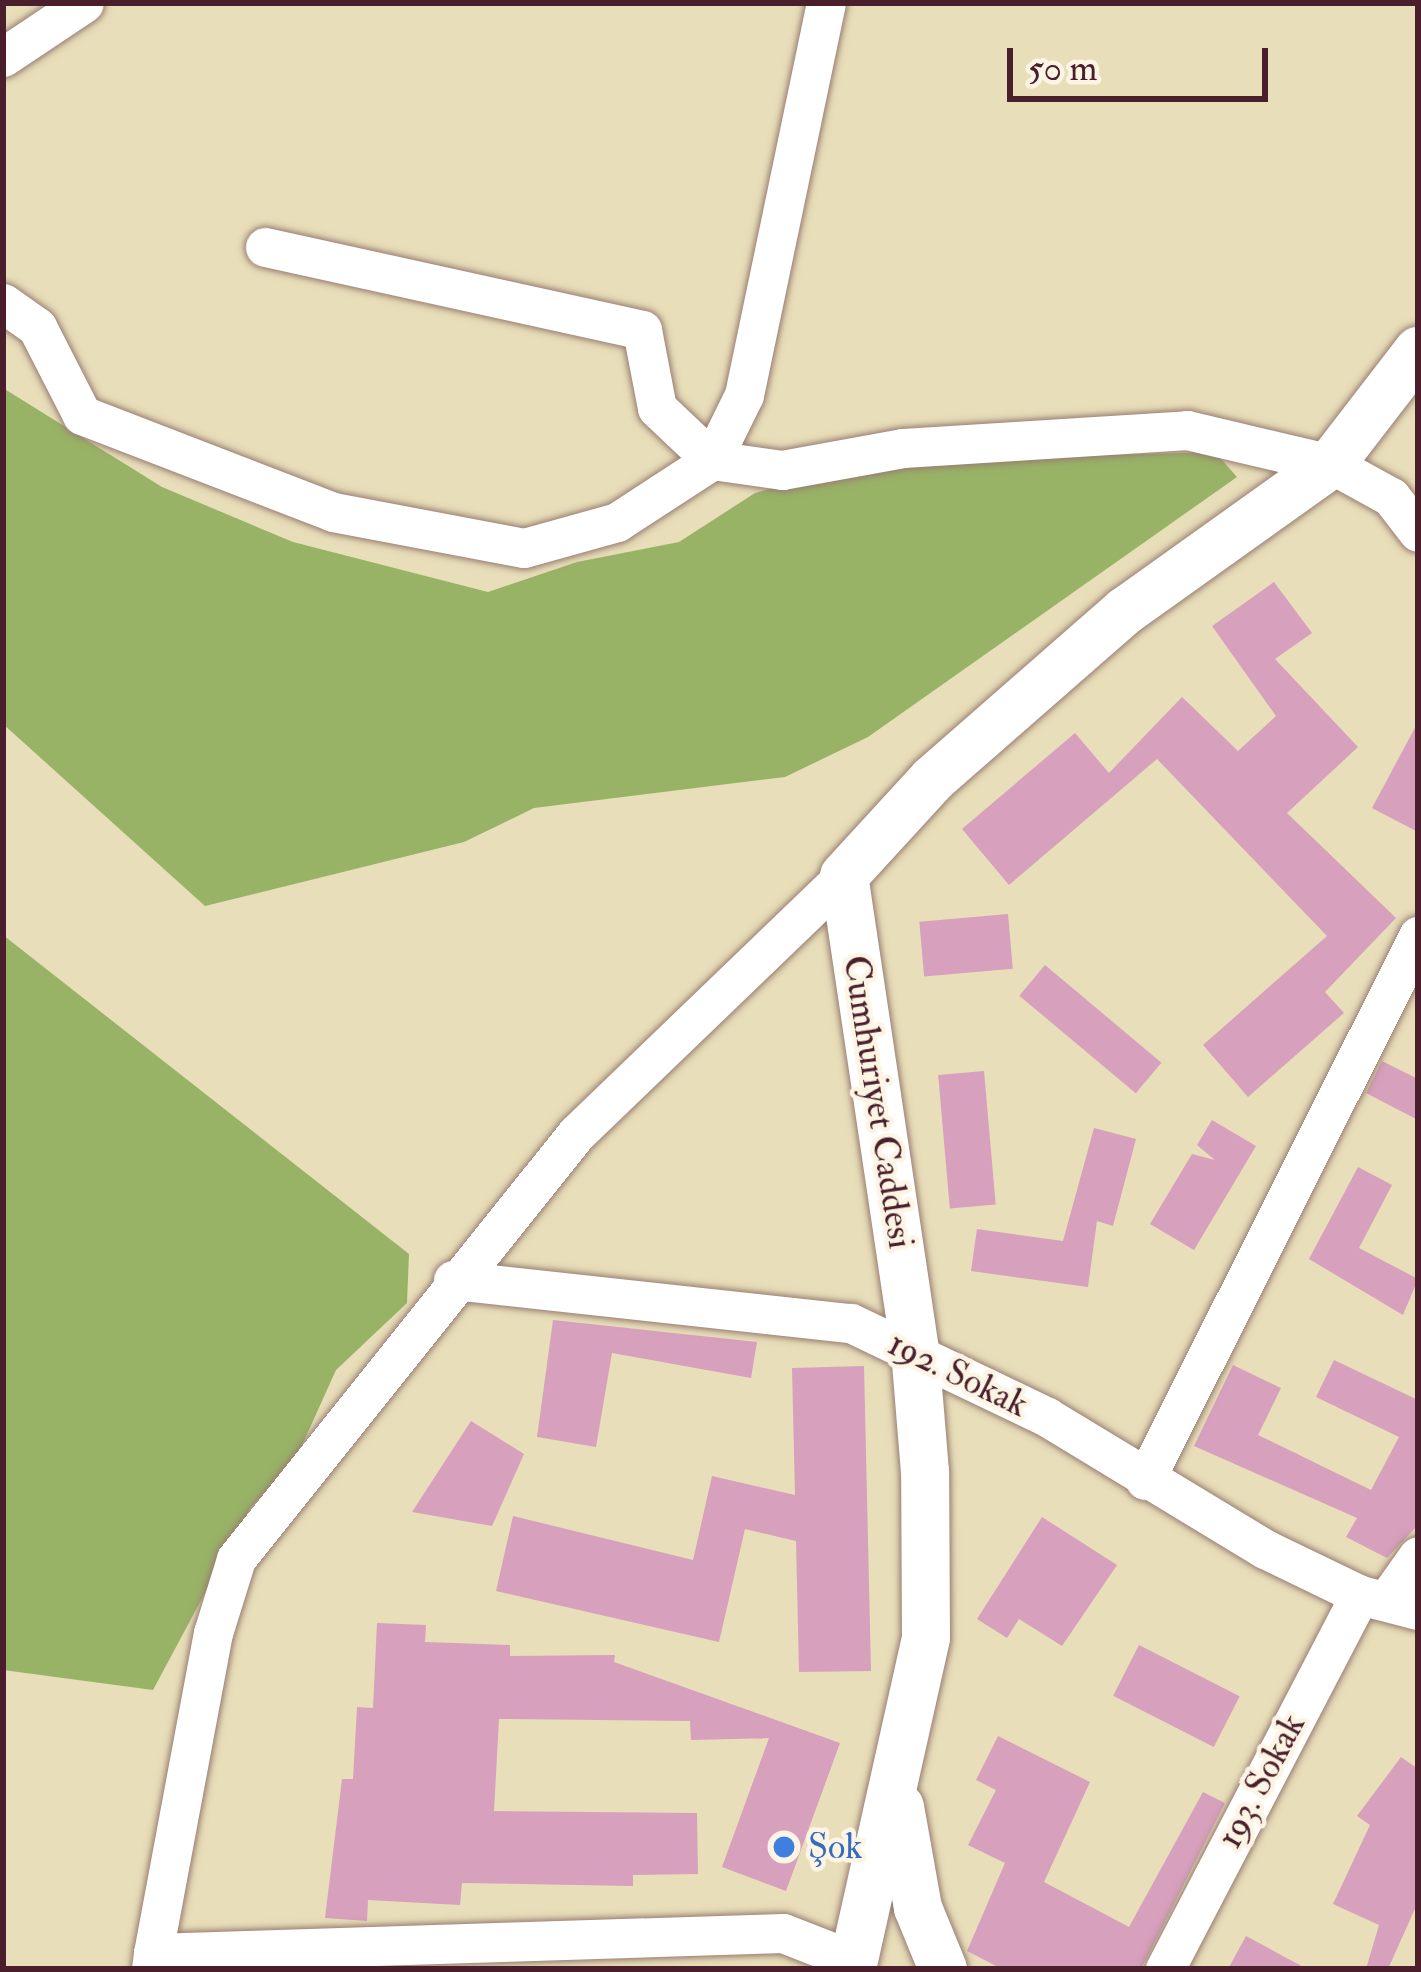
<!DOCTYPE html>
<html>
<head>
<meta charset="utf-8">
<style>
  body { margin:0 }
  #map { position:relative; width:1421px; height:1972px; overflow:hidden; background:#e8deb9; font-family:"IM FELL Double Pica",serif }
  div>[style] { position:absolute }
  .forest>* { inset:0; background:#98b366 }
  .building>* { inset:0; background:#d7a0bc; transform-origin:0 0 }
  .roads { filter:drop-shadow(0 0 3px #997e72) drop-shadow(0 0 3px #997e72) }
  .minor>* { height:39px; margin:-19.5px; padding:0 19.5px; transform-origin:19.5px; border-radius:19.5px; background:#fff }
  .tertiary>* { height:48px; margin:-24px; padding:0 24px; transform-origin:24px; border-radius:24px; background:#fff }
  .dots>* { width:33px; height:33px; translate:-50% -50%; box-sizing:border-box; border:6px solid #fcf5e5; border-radius:50% }
  span { translate:-50% -50%; white-space:nowrap; text-align:center; line-height:1.15; -webkit-text-stroke:9px #fcf5e5; paint-order:stroke }
  .street-label { font-size:36px; color:#4a1f2b }
  .shop-label { font-size:36px; color:#366cbe }
  .left { translate:0 -50%; text-align:left }
  .frame { position:absolute; inset:0; border:6px solid #4a1f2b; pointer-events:none }
  .scale { position:absolute; left:1007px; top:48px; width:261px; height:54px; box-sizing:border-box; border:6px solid #4a1f2b; border-top:0; padding-left:15px; font-size:36px; line-height:42px; white-space:nowrap; color:#4a1f2b; -webkit-text-stroke:9px #fcf5e5; paint-order:stroke }
</style>
</head>
<body>
<div id="map">
  <div class="forest">
    <div style="clip-path:polygon(3px 388px,162px 487px,293px 542px,488px 592px,577px 562px,679px 542px,755px 493px,870px 462px,1215px 452px,1237px 477px,868px 737px,785px 777px,534px 808px,464px 842px,205px 906px,3px 724px)"></div>
    <div style="clip-path:polygon(3px 935px,409px 1254px,407px 1303px,336px 1370px,294px 1463px,251px 1507px,153px 1690px,3px 1670px)"></div>
  </div>
  <div class="building">
    <div style="clip-path:polygon(1274px 582px,1312px 633px,1275px 659px,1358px 747px,1287px 813px,1396px 918px,1325px 992px,1344px 1013px,1248px 1097px,1203px 1045px,1327px 936px,1157px 759px,1009px 885px,962px 829px,1075px 733px,1109px 773px,1182px 697px,1238px 751px,1276px 716px,1212px 626px)"></div>
    <div style="clip-path:polygon(1418px 722px,1418px 832px,1372px 808px)"></div>
    <div style="left:1008px;top:914px;width:55px;height:89px;rotate:85deg"></div>
    <div style="left:1045px;top:965px;width:152px;height:40px;rotate:40deg"></div>
    <div style="clip-path:polygon(1382px 1061px,1418px 1079px,1418px 1120px,1366px 1093px)"></div>
    <div style="left:984px;top:1071px;width:134px;height:46px;rotate:85deg"></div>
    <div style="clip-path:polygon(1212px 1120px,1256px 1146px,1194px 1250px,1150px 1224px,1192px 1154px,1215px 1160px,1197px 1145px)"></div>
    <div style="clip-path:polygon(1094px 1128px,1136px 1139px,1113px 1226px,1097px 1221px,1088px 1287px,971px 1271px,977px 1229px,1063px 1241px)"></div>
    <div style="clip-path:polygon(1358px 1167px,1392px 1185px,1359px 1248px,1418px 1279px,1403px 1315px,1309px 1259px)"></div>
    <div style="clip-path:polygon(553px 1320px,757px 1342px,751px 1378px,612px 1353px,596px 1447px,537px 1437px)"></div>
    <div style="clip-path:polygon(1334px 1360px,1418px 1400px,1418px 1525px,1387px 1558px,1346px 1537px,1357px 1518px,1194px 1446px,1233px 1365px,1281px 1388px,1258px 1435px,1371px 1490px,1399px 1437px,1316px 1397px)"></div>
    <div style="clip-path:polygon(864px 1366px,871px 1671px,799px 1672px,796px 1541px,745px 1529px,719px 1642px,496px 1591px,513px 1516px,693px 1560px,712px 1476px,795px 1495px,792px 1368px)"></div>
    <div style="clip-path:polygon(471px 1421px,524px 1454px,492px 1526px,412px 1512px)"></div>
    <div style="clip-path:polygon(1042px 1517px,1117px 1565px,1062px 1646px,1019px 1619px,1007px 1638px,977px 1619px)"></div>
    <div style="clip-path:polygon(377px 1623px,426px 1625px,425px 1642px,510px 1645px,510px 1656px,615px 1655px,614px 1662px,840px 1743px,786px 1891px,722px 1867px,769px 1738px,691px 1740px,690px 1721px,499px 1719px,494px 1811px,697px 1813px,698px 1874px,633px 1875px,633px 1886px,462px 1883px,460px 1905px,368px 1900px,367px 1921px,325px 1918px,342px 1779px,353px 1779px,357px 1707px,373px 1708px)"></div>
    <div style="left:1139px;top:1645px;width:113px;height:57px;rotate:27deg"></div>
    <div style="clip-path:polygon(998px 1736px,1090px 1782px,1044px 1882px,1129px 1927px,1203px 1792px,1225px 1803px,1141px 1969px,1002px 1969px,967px 1951px,1005px 1863px,968px 1845px,996px 1790px,976px 1780px)"></div>
    <div style="clip-path:polygon(1401px 1757px,1418px 1769px,1418px 1902px,1388px 1969px,1366px 1969px,1379px 1925px,1333px 1904px,1370px 1825px,1357px 1816px)"></div>
    <div style="clip-path:polygon(1246px 1936px,1307px 1969px,1228px 1969px)"></div>
  </div>
  <div class="roads">
    <div class="minor">
      <div style="left:3px;top:57px;width:97px;rotate:-33.7deg"></div>
      <div style="left:265px;top:247px;width:386px;rotate:12.4deg"></div>
      <div style="left:642px;top:330px;width:79px;rotate:79.1deg"></div>
      <div style="left:657px;top:408px;width:76px;rotate:43.4deg"></div>
      <div style="left:712px;top:460px;width:71px;rotate:8.1deg"></div>
      <div style="left:782px;top:470px;width:123px;rotate:-10.3deg"></div>
      <div style="left:903px;top:448px;width:285px;rotate:-3.6deg"></div>
      <div style="left:1187px;top:430px;width:148px;rotate:13.3deg"></div>
      <div style="left:1331px;top:464px;width:68px;rotate:28.8deg"></div>
      <div style="left:1391px;top:497px;width:44px;rotate:52.4deg"></div>
      <div style="left:3px;top:303px;width:42px;rotate:35.2deg"></div>
      <div style="left:37px;top:327px;width:99px;rotate:62.9deg"></div>
      <div style="left:82px;top:415px;width:269px;rotate:21.1deg"></div>
      <div style="left:333px;top:512px;width:194px;rotate:10.7deg"></div>
      <div style="left:524px;top:548px;width:97px;rotate:-15.6deg"></div>
      <div style="left:617px;top:522px;width:113px;rotate:-33.1deg"></div>
      <div style="left:712px;top:460px;width:72px;rotate:-63.8deg"></div>
      <div style="left:744px;top:395px;width:400px;rotate:-78.2deg"></div>
      <div style="left:453px;top:1280px;width:400px;rotate:6.2deg"></div>
      <div style="left:851px;top:1323px;width:217px;rotate:25.6deg"></div>
      <div style="left:1047px;top:1417px;width:255px;rotate:31.2deg"></div>
      <div style="left:1265px;top:1549px;width:106px;rotate:25.8deg"></div>
      <div style="left:1360px;top:1595px;width:60px;rotate:14.5deg"></div>
      <div style="left:1145px;top:1480px;width:609px;rotate:-63.35deg"></div>
      <div style="left:1386px;top:1601px;width:55px;rotate:-54.6deg"></div>
      <div style="left:153px;top:1953px;width:326px;rotate:-79.4deg"></div>
      <div style="left:213px;top:1633px;width:77px;rotate:-72.7deg"></div>
      <div style="left:236px;top:1559px;width:544px;rotate:-51.34deg"></div>
      <div style="left:576px;top:1134px;width:372px;rotate:-43.9deg"></div>
      <div style="left:151px;top:1969px;width:16px;rotate:-83deg"></div>
      <div style="left:153px;top:1953px;width:630px;rotate:-1.82deg"></div>
      <div style="left:783px;top:1933px;width:77px;rotate:21.3deg"></div>
      <div style="left:1165px;top:1969px;width:422px;rotate:-62.5deg"></div>
    </div>
    <div class="tertiary">
      <div style="left:900px;top:1807px;width:103px;rotate:79.9deg"></div>
      <div style="left:918px;top:1908px;width:66px;rotate:67.7deg"></div>
      <div style="left:852px;top:1969px;width:339px;rotate:-77.4deg"></div>
      <div style="left:926px;top:1638px;width:166px;rotate:-90.3deg"></div>
      <div style="left:925px;top:1472px;width:122px;rotate:-94.7deg"></div>
      <div style="left:915px;top:1350px;width:479px;rotate:-98.5deg"></div>
      <div style="left:844px;top:876px;width:132px;rotate:-47.5deg"></div>
      <div style="left:933px;top:779px;width:255px;rotate:-41.2deg"></div>
      <div style="left:1125px;top:611px;width:253px;rotate:-35.5deg"></div>
      <div style="left:1331px;top:464px;width:143px;rotate:-52.4deg"></div>
    </div>
  </div>
  <div class="dots">
    <div style="left:784px;top:1847px;background:#3f7fe0"></div>
  </div>
  <div class="street-label">
    <span style="left:878px;top:1102px;rotate:81deg">Cumhuriyet Caddesi</span>
    <span style="left:958px;top:1374px;rotate:26deg">192. Sokak</span>
    <span style="left:1261px;top:1781px;rotate:-62deg">193. Sokak</span>
  </div>
  <div class="shop-label">
    <span class="left" style="left:808px;top:1847px">Şok</span>
  </div>
  <div class="frame"></div>
  <div class="scale">50 m</div>
</div>
</body>
</html>
